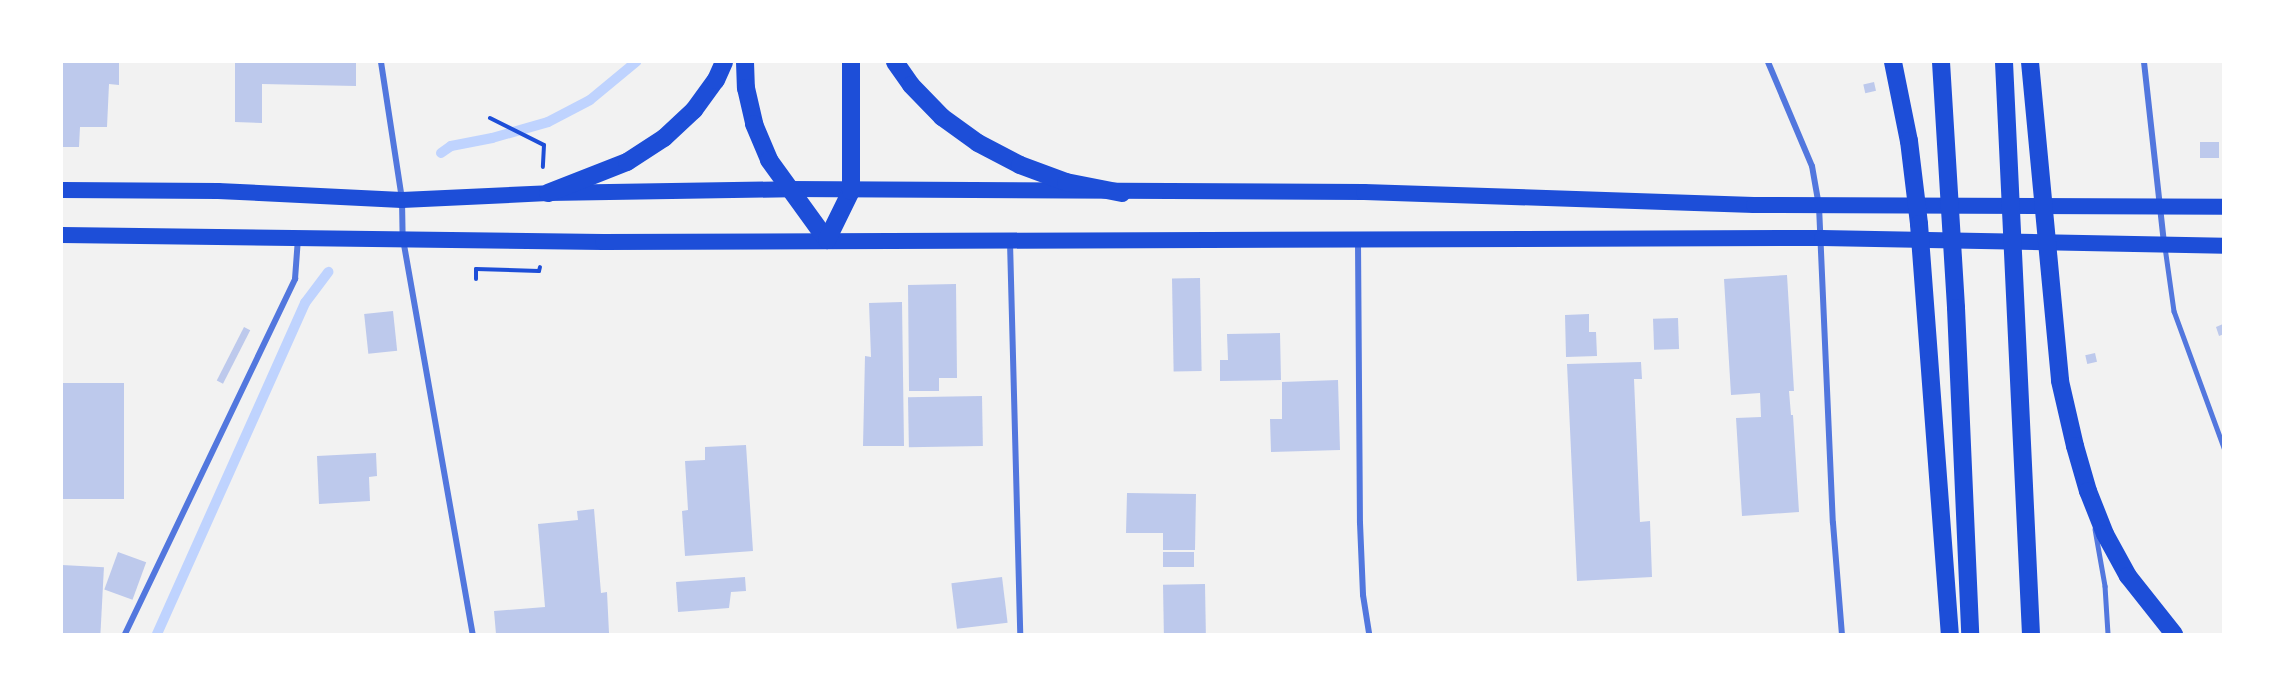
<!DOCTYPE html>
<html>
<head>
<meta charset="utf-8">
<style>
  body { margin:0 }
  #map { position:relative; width:2285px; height:696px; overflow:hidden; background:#f2f2f2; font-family:Mulish,sans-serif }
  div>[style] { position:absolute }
  .stream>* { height:10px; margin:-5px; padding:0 5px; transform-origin:5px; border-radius:5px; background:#bfd3fe }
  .building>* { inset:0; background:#bdc9ec; transform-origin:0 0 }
  .path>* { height:4px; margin:-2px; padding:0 2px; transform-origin:2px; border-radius:2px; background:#1d4ed8 }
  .service>* { height:4.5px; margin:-2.25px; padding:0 2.25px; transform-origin:2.25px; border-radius:2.25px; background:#5277de }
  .minor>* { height:6px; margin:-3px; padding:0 3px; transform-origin:3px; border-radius:3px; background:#5277de }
  .trunk>* { height:16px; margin:-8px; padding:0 8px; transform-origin:8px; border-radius:8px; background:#1d4ed8 }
  .motorway>* { height:18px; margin:-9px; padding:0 9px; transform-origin:9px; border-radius:9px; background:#1d4ed8 }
  span { translate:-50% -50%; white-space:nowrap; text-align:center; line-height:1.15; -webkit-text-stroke:6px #fff; paint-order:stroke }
  .frame { position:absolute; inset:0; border:63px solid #fff; pointer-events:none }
</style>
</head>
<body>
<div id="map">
  <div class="stream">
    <div style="left:441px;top:153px;width:12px;rotate:-35deg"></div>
    <div style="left:451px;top:146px;width:42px;rotate:-11deg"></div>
    <div style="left:492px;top:138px;width:58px;rotate:-15.9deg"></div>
    <div style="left:548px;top:122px;width:47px;rotate:-27.6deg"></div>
    <div style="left:590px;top:100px;width:60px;rotate:-39.6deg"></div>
    <div style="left:157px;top:634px;width:363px;rotate:-65.9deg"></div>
    <div style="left:305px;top:303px;width:39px;rotate:-53deg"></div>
  </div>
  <div class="building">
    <div style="clip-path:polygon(62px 62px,119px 62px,119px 85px,109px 84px,107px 127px,80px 127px,79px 147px,62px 147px)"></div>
    <div style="clip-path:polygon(235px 62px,356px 62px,356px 86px,262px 84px,262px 123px,235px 122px)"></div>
    <div style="left:1874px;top:82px;width:9px;height:11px;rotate:77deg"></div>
    <div style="left:2200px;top:142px;width:19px;height:16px"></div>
    <div style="clip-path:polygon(1787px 275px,1794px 391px,1789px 391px,1791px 415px,1793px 415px,1799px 512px,1742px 516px,1736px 418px,1761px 417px,1760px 393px,1731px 395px,1724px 279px)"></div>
    <div style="left:1200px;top:278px;width:93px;height:28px;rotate:89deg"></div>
    <div style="clip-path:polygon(956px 284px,957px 378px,939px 378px,939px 391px,909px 391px,908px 285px)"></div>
    <div style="clip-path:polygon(902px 302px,904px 446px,863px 446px,865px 356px,871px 357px,869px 303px)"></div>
    <div style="left:393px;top:311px;width:40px;height:29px;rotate:84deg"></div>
    <div style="clip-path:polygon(1589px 314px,1589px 332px,1596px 332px,1597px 356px,1566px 357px,1565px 315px)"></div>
    <div style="left:1678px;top:318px;width:31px;height:25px;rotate:88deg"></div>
    <div style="clip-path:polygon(2223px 324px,2224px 334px,2219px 336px,2216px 327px)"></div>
    <div style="left:244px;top:327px;width:7px;height:60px;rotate:27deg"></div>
    <div style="clip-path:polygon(1280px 333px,1281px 380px,1220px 381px,1220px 360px,1228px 360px,1227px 334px)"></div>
    <div style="left:2095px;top:353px;width:9px;height:10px;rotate:77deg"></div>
    <div style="clip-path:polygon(1641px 362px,1642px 379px,1634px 379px,1640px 522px,1650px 521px,1652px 577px,1577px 581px,1567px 364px)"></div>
    <div style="clip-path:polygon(1338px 380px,1340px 450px,1271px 452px,1270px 419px,1282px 419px,1282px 382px)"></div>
    <div style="left:63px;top:383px;width:61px;height:116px"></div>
    <div style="left:982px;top:396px;width:50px;height:74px;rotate:89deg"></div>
    <div style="clip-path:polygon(746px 445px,753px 551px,685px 556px,682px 511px,688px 510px,685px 461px,705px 460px,705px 447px)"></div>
    <div style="clip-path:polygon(376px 453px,377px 476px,369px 477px,370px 501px,319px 504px,317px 456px)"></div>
    <div style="clip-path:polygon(1127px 493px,1196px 494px,1195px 550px,1163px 550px,1163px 533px,1126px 533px)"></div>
    <div style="clip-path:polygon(594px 509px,601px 593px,607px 592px,609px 633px,496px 634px,494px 611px,545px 607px,538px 524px,578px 520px,577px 511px)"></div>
    <div style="left:118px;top:552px;width:30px;height:40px;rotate:20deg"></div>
    <div style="left:1163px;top:552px;width:31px;height:15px"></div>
    <div style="left:62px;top:565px;width:42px;height:69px;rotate:3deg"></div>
    <div style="clip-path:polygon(745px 577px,746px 591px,731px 592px,729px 608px,678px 612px,676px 582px)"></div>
    <div style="left:1002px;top:577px;width:46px;height:51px;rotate:83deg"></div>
    <div style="left:1205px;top:584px;width:50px;height:42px;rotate:89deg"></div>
  </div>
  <div class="path">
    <div style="left:490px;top:118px;width:60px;rotate:26.6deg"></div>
    <div style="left:544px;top:145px;width:22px;rotate:93deg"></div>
    <div style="left:476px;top:279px;width:10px;rotate:-90deg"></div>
    <div style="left:476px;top:269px;width:63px;rotate:1.8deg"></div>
    <div style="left:539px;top:271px;width:4px;rotate:-76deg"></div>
  </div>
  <div class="service">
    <div style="left:2165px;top:247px;width:65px;rotate:82deg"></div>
    <div style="left:2174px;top:311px;width:146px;rotate:69.9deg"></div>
    <div style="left:2095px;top:529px;width:58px;rotate:80deg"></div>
    <div style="left:2105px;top:586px;width:48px;rotate:86.4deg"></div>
  </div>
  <div class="minor">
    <div style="left:381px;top:62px;width:140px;rotate:81.3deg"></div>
    <div style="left:402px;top:200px;width:39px;rotate:89deg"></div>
    <div style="left:403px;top:239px;width:401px;rotate:80deg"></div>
    <div style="left:1768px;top:62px;width:113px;rotate:67.1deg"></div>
    <div style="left:1812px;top:166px;width:41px;rotate:80.1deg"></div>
    <div style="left:1819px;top:206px;width:317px;rotate:87.5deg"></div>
    <div style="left:1833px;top:523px;width:111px;rotate:85.4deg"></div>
    <div style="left:2144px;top:62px;width:182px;rotate:83.7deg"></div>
    <div style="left:1010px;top:242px;width:392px;rotate:88.5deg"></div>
    <div style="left:1358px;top:242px;width:281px;rotate:89.6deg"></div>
    <div style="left:1360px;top:523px;width:72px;rotate:87.6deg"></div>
    <div style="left:1363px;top:595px;width:39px;rotate:81deg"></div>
    <div style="left:125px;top:634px;width:394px;rotate:-64.4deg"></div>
    <div style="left:295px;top:279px;width:41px;rotate:-85.8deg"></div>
  </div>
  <div class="trunk">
    <div style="left:62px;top:190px;width:156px;rotate:0.4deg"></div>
    <div style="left:218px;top:191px;width:184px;rotate:2.8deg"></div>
    <div style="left:402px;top:200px;width:146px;rotate:-2.7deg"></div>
    <div style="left:548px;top:193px;width:242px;rotate:-0.9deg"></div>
    <div style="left:790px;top:189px;width:574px;rotate:0.3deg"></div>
    <div style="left:1364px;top:192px;width:390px;rotate:1.9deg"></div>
    <div style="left:1754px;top:205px;width:470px;rotate:0.2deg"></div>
    <div style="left:62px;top:235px;width:541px;rotate:0.74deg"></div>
    <div style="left:603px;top:242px;width:1219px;rotate:-0.19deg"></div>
    <div style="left:1822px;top:238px;width:402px;rotate:1.1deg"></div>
  </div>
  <div class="motorway">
    <div style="left:745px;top:62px;width:26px;rotate:88deg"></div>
    <div style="left:746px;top:88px;width:37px;rotate:77deg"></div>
    <div style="left:754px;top:124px;width:39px;rotate:67deg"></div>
    <div style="left:769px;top:160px;width:99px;rotate:54.1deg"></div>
    <div style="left:827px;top:240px;width:55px;rotate:-63.9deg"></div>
    <div style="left:851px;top:191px;width:129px;rotate:-90deg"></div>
    <div style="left:895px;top:62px;width:28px;rotate:55deg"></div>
    <div style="left:911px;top:85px;width:45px;rotate:45.9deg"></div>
    <div style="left:942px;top:117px;width:44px;rotate:35.8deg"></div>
    <div style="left:978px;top:143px;width:47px;rotate:27.6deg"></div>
    <div style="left:1020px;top:165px;width:49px;rotate:20.3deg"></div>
    <div style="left:1066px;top:182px;width:57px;rotate:11.1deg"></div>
    <div style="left:1893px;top:62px;width:81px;rotate:78.6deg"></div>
    <div style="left:1909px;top:141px;width:84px;rotate:83.1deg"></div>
    <div style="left:1919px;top:224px;width:411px;rotate:85.7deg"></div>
    <div style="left:1941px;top:62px;width:246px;rotate:86.5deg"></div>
    <div style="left:1956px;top:308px;width:326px;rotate:87.5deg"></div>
    <div style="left:2004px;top:62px;width:573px;rotate:87.3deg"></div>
    <div style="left:2030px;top:62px;width:320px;rotate:84.6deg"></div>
    <div style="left:2060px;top:381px;width:67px;rotate:77deg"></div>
    <div style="left:2075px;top:446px;width:47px;rotate:73.9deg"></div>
    <div style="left:2088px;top:491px;width:46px;rotate:68.4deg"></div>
    <div style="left:2105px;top:534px;width:48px;rotate:61.3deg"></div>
    <div style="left:2128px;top:576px;width:74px;rotate:51.6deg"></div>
    <div style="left:548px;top:193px;width:85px;rotate:-21.4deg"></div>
    <div style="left:627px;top:162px;width:44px;rotate:-33deg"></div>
    <div style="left:664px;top:138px;width:41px;rotate:-43deg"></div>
    <div style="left:694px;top:110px;width:37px;rotate:-54deg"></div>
    <div style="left:716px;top:80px;width:20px;rotate:-66deg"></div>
  </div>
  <div class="frame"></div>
</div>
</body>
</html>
